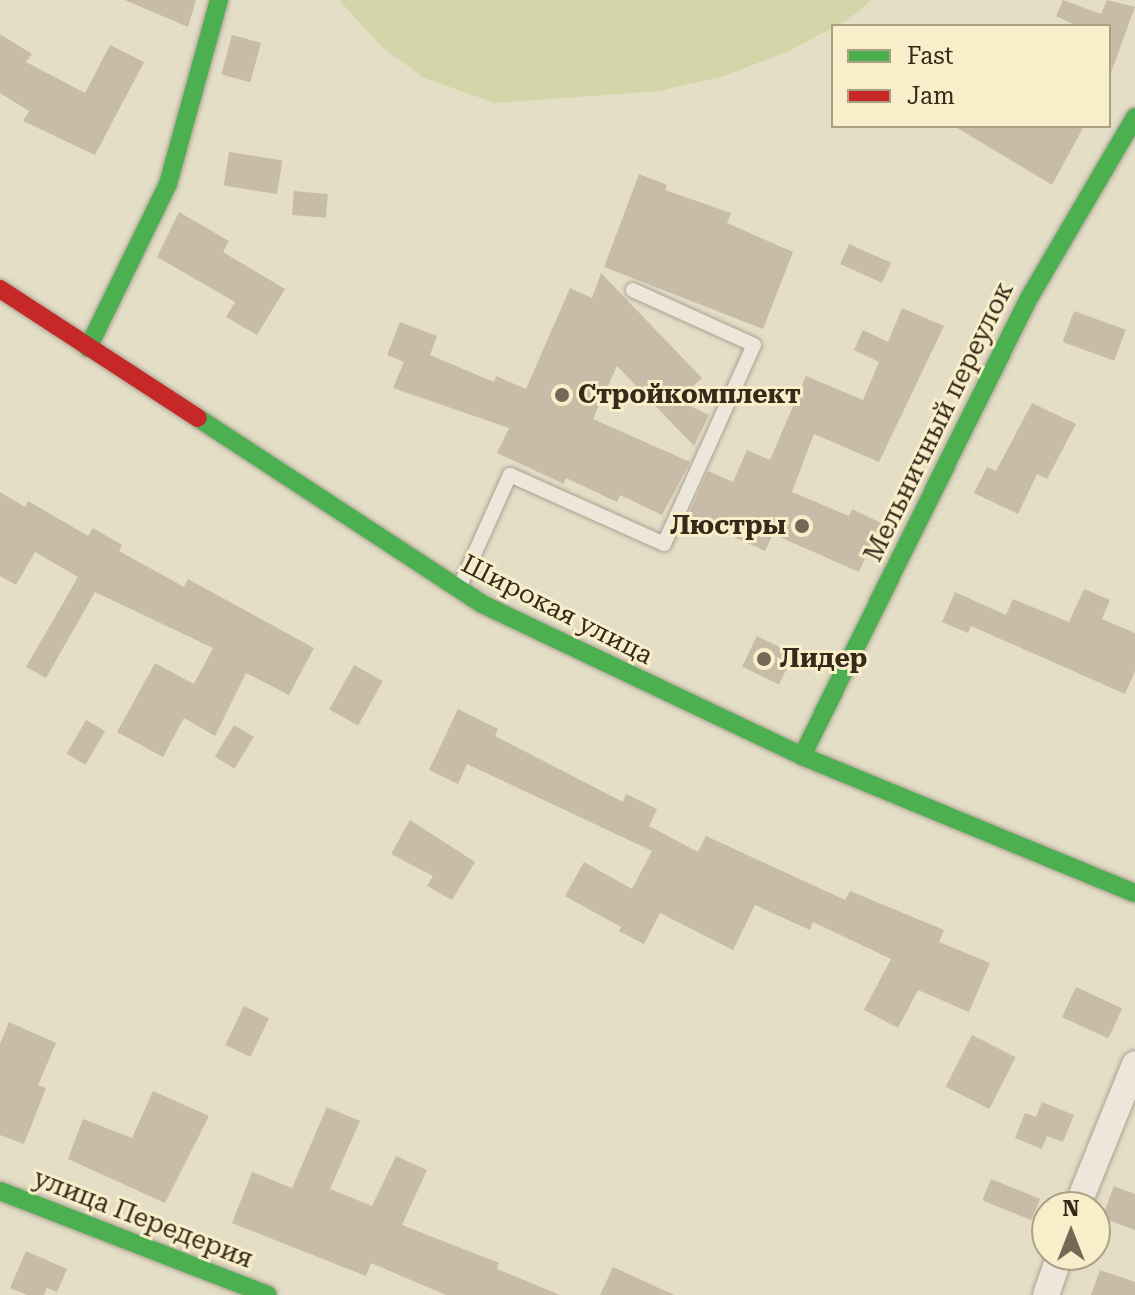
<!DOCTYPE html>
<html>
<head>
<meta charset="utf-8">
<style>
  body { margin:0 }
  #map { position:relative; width:1135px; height:1295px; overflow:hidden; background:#e4dec7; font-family:"Roboto Serif",serif }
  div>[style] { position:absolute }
  .green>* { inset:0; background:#d2d6a8 }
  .building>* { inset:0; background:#c8bba8; transform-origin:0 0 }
  .roads { filter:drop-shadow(0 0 2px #a8a291) drop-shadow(0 0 2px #a8a291) }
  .lane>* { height:14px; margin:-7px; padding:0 7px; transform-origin:7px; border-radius:7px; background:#ece7da }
  .street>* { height:26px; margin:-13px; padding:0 13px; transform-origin:13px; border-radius:13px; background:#ece7da }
  .fast>* { height:18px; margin:-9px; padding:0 9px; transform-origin:9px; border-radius:9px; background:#4caf50 }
  .jam>* { height:18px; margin:-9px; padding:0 9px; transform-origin:9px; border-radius:9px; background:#c62828 }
  .dots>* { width:22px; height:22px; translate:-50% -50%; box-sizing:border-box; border:4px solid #f8eeca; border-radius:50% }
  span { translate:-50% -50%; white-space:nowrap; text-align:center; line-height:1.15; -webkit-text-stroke:6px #f8eeca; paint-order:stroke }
  .poi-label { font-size:26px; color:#372a1a; font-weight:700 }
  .left { translate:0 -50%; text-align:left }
  .right { translate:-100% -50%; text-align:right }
  .street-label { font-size:26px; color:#372a1a }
  .legend { position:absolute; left:831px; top:24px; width:280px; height:104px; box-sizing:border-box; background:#f8eeca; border:2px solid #aba084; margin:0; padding:10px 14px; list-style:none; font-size:24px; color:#372a1a }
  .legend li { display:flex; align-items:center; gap:16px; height:40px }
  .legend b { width:40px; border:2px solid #aba084 }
  .north { position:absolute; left:1031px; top:1191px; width:80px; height:80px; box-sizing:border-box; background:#f8eeca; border:2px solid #aba084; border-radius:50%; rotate:0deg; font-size:22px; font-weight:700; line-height:32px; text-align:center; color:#372a1a }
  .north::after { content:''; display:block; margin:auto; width:28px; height:36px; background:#746957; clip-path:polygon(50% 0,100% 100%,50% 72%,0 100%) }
</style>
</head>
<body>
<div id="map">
  <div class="green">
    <div style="clip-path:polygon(339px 0,871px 0,849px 19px,789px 51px,724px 76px,659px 91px,495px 103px,424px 78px,382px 47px)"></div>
  </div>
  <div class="building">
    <div style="clip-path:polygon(125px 0,196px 0,188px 27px)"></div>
    <div style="clip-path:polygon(1063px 0,1101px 14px,1107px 0,1135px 7px,1109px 78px,1109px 26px,1077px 26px,1056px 16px)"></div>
    <div style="clip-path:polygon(0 34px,32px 54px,26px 62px,85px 93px,110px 45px,144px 62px,95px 155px,23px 121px,29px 111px,0 93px)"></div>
    <div style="left:232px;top:35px;width:30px;height:41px;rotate:15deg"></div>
    <div style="clip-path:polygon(954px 126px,1084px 126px,1052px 185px)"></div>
    <div style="left:229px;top:152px;width:54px;height:34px;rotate:9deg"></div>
    <div style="clip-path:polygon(639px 174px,667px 185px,665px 190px,731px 213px,727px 223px,793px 252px,763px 329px,604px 267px)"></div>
    <div style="left:294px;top:191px;width:34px;height:24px;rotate:5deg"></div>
    <div style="clip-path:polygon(179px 212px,229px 241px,223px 252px,285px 289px,257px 335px,226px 317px,235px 302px,157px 257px)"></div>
    <div style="left:849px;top:244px;width:46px;height:22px;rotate:24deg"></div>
    <div style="clip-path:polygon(601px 273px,702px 378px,678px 400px,709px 415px,694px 446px,617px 366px,593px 419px,690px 462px,662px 515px,620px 495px,617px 502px,566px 478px,564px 484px,497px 453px,509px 428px,393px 388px,404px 362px,387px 355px,400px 322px,437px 336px,430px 355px,494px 382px,496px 376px,526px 389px,570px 288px,592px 298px)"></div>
    <div style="clip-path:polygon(902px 308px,944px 326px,879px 462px,814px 434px,792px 492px,849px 516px,852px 509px,881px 523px,859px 572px,773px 534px,765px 551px,688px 516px,708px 471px,733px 482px,747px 450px,770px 460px,806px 376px,863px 400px,879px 362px,854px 350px,863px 330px,888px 342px)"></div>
    <div style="left:1074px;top:311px;width:55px;height:33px;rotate:20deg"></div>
    <div style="clip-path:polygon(1032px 403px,1076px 424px,1047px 479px,1037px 474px,1018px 514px,974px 493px,987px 467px,996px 471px)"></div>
    <div style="clip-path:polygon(0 492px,25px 507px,28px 501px,88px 536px,93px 528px,122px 545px,119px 551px,184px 587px,188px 579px,314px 648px,289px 695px,246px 673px,215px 736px,184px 718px,163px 757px,117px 732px,155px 663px,194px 684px,213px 648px,95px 592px,46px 678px,26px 667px,78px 577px,35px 552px,16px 585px,0 576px)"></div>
    <div style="clip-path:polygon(1084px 589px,1110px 600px,1102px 619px,1135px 633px,1135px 671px,1125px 694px,971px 626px,968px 633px,942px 622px,955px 592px,1006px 615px,1013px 599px,1069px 622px)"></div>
    <div style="left:757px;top:636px;width:41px;height:34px;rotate:26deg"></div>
    <div style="left:354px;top:665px;width:33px;height:51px;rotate:29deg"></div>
    <div style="clip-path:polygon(458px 709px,498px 729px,495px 736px,623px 802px,626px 794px,657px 809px,649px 826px,698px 852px,706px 836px,845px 900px,850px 891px,944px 930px,939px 942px,990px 963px,969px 1012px,918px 990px,898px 1028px,864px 1010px,891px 959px,813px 922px,810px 930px,755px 905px,733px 950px,660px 913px,644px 944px,619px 931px,621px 927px,565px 896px,584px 862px,632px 889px,652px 851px,467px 764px,458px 784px,429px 770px)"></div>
    <div style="left:86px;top:720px;width:22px;height:39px;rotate:30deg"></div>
    <div style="left:234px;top:725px;width:23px;height:37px;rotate:31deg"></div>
    <div style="clip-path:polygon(410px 820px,475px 862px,452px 900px,427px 886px,433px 876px,391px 854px)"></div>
    <div style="left:1076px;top:987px;width:51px;height:33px;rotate:25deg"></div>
    <div style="left:244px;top:1006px;width:28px;height:43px;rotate:26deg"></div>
    <div style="clip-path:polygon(9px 1022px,56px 1043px,38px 1085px,46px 1088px,24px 1144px,0 1135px,0 1044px)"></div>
    <div style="left:972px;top:1035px;width:49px;height:58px;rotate:27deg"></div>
    <div style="clip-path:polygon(153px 1091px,209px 1116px,165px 1203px,68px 1159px,83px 1119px,132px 1138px)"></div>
    <div style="clip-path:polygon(1042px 1102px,1074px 1115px,1063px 1142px,1047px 1136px,1042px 1149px,1015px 1138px,1025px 1113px,1036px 1117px)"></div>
    <div style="clip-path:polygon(327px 1107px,360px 1121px,330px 1189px,372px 1206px,396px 1156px,427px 1170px,402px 1225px,499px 1263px,497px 1269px,560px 1295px,446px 1295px,371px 1263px,366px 1276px,232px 1223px,252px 1172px,292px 1188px)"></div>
    <div style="left:991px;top:1179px;width:53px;height:23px;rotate:22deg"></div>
    <div style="clip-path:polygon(1114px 1186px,1135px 1194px,1135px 1230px,1102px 1218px)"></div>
    <div style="clip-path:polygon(26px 1251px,67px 1269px,57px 1292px,47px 1288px,44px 1295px,27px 1295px,10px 1288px)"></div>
    <div style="clip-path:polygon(613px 1267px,674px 1295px,600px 1295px)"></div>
    <div style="clip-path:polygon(1100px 1270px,1135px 1282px,1135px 1295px,1091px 1295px)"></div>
  </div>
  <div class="roads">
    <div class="lane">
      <div style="left:460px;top:586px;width:122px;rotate:-65.8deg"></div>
      <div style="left:510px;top:475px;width:169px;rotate:24.1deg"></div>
      <div style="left:664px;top:544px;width:218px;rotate:-65.7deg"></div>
      <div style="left:754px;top:345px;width:133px;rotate:-155.6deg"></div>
    </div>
    <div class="street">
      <div style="left:1077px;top:1207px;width:154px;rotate:-67.9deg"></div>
      <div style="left:1046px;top:1295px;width:42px;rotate:-70.7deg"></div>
    </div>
    <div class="fast">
      <div style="left:88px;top:348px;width:182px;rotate:-64deg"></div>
      <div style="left:168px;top:184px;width:191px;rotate:-74.5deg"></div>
      <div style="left:198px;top:418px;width:339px;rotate:33.2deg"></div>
      <div style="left:482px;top:604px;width:354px;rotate:25.4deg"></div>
      <div style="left:802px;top:756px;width:360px;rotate:22.4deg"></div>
      <div style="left:802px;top:756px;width:511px;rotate:-63.64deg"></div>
      <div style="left:1029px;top:298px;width:210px;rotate:-59.6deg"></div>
      <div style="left:0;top:1191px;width:287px;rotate:21.2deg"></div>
    </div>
    <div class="jam">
      <div style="left:0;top:289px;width:236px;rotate:33.1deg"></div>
    </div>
  </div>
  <div class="dots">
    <div style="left:562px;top:395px;background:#746957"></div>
    <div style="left:802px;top:526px;background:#746957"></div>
    <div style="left:764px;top:659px;background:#746957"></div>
  </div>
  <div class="poi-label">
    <span class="left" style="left:578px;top:395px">Стройкомплект</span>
    <span class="right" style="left:786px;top:526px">Люстры</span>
    <span class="left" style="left:780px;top:659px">Лидер</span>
  </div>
  <div class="street-label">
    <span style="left:939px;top:422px;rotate:-64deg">Мельничный переулок</span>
    <span style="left:557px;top:610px;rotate:27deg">Широкая улица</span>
    <span style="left:143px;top:1219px;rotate:21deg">улица Передерия</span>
  </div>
  <ul class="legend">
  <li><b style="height:10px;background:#4caf50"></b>Fast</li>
  <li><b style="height:10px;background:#c62828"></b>Jam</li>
  </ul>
  <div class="north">N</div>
</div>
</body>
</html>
